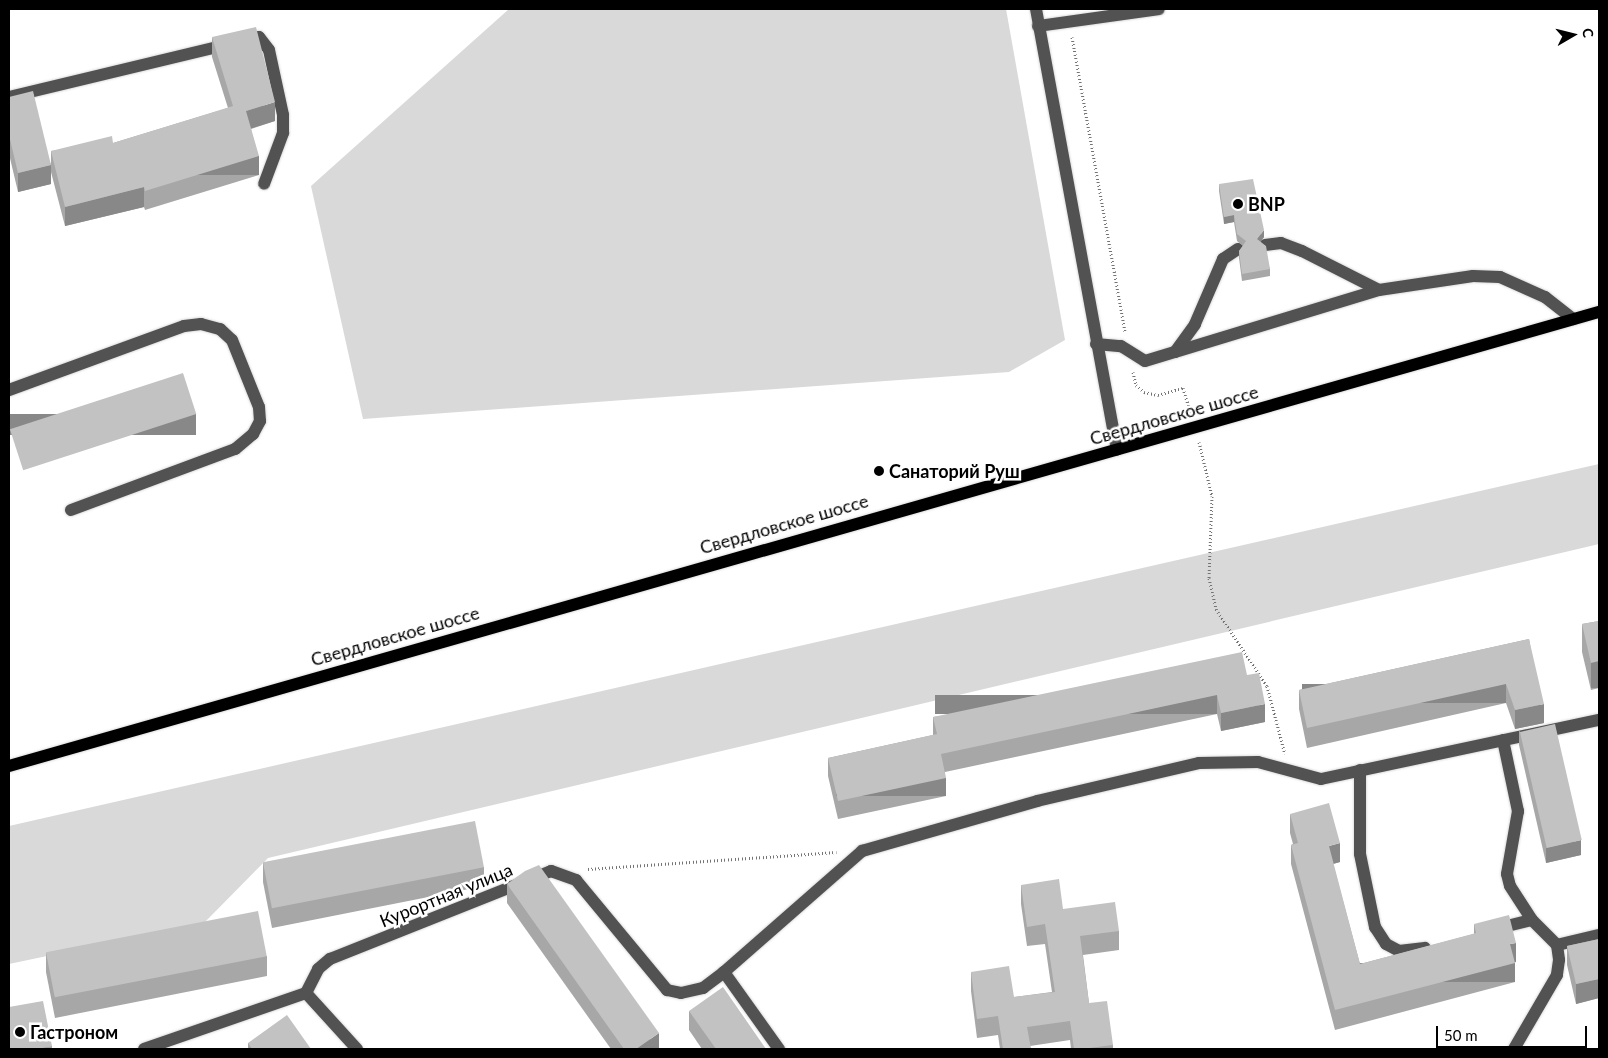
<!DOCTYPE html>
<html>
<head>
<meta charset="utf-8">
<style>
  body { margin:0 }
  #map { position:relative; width:1608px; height:1058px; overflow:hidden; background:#fff; font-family:Lato,sans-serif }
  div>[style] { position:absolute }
  .green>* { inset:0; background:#d9d9d9 }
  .path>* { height:3px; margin-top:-1.5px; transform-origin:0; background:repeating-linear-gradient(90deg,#747474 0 1px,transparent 0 3.5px) }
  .roads { filter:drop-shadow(0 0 1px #dbdbdb) drop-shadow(0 0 1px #dbdbdb) }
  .minor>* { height:12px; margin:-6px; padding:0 6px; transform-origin:6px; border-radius:6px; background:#525252 }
  .major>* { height:12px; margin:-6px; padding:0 6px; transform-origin:6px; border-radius:6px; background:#000 }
  .wall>* { inset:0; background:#a7a7a7 }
  .shaded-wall>* { inset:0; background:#888; transform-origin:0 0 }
  .building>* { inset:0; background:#c2c2c2; transform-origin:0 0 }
  .dots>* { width:14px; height:14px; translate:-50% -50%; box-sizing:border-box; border:2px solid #fff; border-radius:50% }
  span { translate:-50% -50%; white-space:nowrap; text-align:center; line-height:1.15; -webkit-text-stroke:5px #fff; paint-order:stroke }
  .poi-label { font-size:18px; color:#000; font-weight:700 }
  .left { translate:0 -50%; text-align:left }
  .street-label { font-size:18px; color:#000 }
  .frame { position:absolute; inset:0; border:10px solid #000; pointer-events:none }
  .north { position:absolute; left:1548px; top:10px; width:50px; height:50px; -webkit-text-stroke:4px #fff; paint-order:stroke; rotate:82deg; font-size:14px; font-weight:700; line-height:20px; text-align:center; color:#000 }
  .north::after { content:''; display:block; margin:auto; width:18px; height:22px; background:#000; clip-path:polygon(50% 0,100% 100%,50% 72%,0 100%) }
  .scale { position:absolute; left:1436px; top:1026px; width:151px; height:22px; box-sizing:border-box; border:2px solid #000; border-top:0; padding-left:6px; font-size:15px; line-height:18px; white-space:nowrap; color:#000; -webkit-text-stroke:4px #fff; paint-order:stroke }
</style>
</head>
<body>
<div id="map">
  <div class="green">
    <div style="clip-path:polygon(509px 9px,1006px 9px,1065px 340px,1009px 372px,363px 419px,311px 186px)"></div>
    <div style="clip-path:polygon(1599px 464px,1599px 544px,268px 858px,204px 923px,9px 964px,9px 826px)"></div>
  </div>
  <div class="path">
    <div style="left:1072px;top:37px;width:299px;rotate:79.8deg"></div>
    <div style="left:1133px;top:372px;width:13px;rotate:77deg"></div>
    <div style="left:1136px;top:385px;width:11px;rotate:41deg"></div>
    <div style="left:1144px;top:392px;width:14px;rotate:12deg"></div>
    <div style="left:1158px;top:395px;width:26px;rotate:-16deg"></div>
    <div style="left:1183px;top:388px;width:27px;rotate:73deg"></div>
    <div style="left:1199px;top:442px;width:56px;rotate:76.5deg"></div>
    <div style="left:1212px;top:496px;width:82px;rotate:92.1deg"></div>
    <div style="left:1209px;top:578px;width:32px;rotate:77deg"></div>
    <div style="left:1216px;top:609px;width:92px;rotate:56.5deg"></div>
    <div style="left:1267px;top:686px;width:70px;rotate:75.2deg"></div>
    <div style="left:588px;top:869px;width:249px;rotate:-3.9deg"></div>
  </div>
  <div class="roads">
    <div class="minor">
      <div style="left:1036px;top:9px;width:448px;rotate:79.6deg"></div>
      <div style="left:1038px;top:26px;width:122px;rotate:-8deg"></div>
      <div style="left:9px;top:97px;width:257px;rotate:-13.5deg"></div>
      <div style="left:259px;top:37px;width:16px;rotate:52deg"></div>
      <div style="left:269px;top:50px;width:66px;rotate:77.8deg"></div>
      <div style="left:283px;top:115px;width:18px;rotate:90deg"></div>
      <div style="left:283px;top:133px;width:54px;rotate:110.4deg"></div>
      <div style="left:1265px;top:245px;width:16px;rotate:-7deg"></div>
      <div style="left:1281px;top:243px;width:22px;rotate:21deg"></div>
      <div style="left:1302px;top:251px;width:86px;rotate:26.9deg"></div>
      <div style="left:1379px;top:290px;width:95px;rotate:-8.5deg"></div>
      <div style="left:1473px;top:276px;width:27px;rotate:2deg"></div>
      <div style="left:1500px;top:277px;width:49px;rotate:24deg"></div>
      <div style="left:1545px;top:297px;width:36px;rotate:38deg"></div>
      <div style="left:1096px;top:344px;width:25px;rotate:5deg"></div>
      <div style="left:1121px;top:346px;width:28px;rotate:32deg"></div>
      <div style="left:1145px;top:361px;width:31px;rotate:-17deg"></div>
      <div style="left:1175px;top:352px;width:34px;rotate:-54deg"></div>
      <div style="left:1195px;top:324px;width:71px;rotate:-66.7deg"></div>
      <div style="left:1223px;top:259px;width:18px;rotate:-34deg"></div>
      <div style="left:1175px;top:352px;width:213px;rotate:-16.9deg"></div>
      <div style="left:9px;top:390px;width:186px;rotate:-20.1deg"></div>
      <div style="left:184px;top:326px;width:17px;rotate:-7deg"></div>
      <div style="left:201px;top:324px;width:20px;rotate:15deg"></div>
      <div style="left:220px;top:329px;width:16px;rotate:43deg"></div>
      <div style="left:232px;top:340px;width:72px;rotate:68.1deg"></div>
      <div style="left:259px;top:407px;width:14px;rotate:86deg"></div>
      <div style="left:260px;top:421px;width:15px;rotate:118deg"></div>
      <div style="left:253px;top:434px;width:23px;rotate:140deg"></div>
      <div style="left:235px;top:449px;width:175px;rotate:159.6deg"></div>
      <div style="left:1503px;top:740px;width:73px;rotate:78.1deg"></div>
      <div style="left:1518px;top:811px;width:64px;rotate:99.9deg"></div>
      <div style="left:1507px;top:874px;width:12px;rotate:76deg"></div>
      <div style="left:1510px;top:886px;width:40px;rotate:57.1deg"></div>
      <div style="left:1532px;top:920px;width:35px;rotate:45deg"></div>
      <div style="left:1557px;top:945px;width:15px;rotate:82deg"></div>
      <div style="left:1559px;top:960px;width:15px;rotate:98deg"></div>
      <div style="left:1557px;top:975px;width:86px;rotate:120.2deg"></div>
      <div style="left:1360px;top:770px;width:84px;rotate:90deg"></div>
      <div style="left:1360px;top:854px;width:75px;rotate:78.4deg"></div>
      <div style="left:1375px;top:927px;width:20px;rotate:57deg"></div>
      <div style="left:1386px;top:944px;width:15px;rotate:28deg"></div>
      <div style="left:1399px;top:951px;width:26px;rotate:-7deg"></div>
      <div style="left:1495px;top:929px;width:38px;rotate:-14deg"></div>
      <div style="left:1557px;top:945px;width:43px;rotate:-13.4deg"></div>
      <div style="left:724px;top:972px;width:184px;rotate:-41.2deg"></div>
      <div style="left:862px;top:851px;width:182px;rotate:-15.9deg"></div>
      <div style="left:1037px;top:801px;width:166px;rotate:-13.2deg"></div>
      <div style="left:1199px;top:763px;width:59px;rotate:-1deg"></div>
      <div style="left:1258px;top:762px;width:65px;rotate:15.1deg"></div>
      <div style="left:1321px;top:779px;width:284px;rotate:-12deg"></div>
      <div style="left:306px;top:993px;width:76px;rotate:47.7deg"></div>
      <div style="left:144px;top:1049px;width:171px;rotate:-19.1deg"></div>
      <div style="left:306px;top:993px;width:27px;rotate:-63deg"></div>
      <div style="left:318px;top:969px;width:16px;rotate:-40deg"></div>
      <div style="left:330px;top:959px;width:238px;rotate:-21.7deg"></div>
      <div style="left:551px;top:871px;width:27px;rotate:20deg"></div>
      <div style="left:576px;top:880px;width:143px;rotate:50.4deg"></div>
      <div style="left:667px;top:990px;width:14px;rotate:12deg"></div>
      <div style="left:681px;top:993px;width:23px;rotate:-13deg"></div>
      <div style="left:703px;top:988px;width:26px;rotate:-37deg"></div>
      <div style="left:724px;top:972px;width:95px;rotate:54.5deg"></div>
    </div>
    <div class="major">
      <div style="left:9px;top:766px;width:1654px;rotate:-15.94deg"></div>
    </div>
  </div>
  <div class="wall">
    <div style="clip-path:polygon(212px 37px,275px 121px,251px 129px,259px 175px,145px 210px,144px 207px,65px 226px,51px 172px,51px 184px,18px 192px,9px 154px,9px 97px,51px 164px,51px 151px,113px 143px,228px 108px,212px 57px)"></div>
    <div style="clip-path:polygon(1219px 184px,1264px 237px,1260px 242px,1270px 269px,1270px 276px,1242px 281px,1239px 258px,1239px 251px,1243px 246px,1237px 241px,1234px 222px,1224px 224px,1219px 191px)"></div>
    <div style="clip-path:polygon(1599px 621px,1599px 688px,1591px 690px,1582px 652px,1582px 624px)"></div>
    <div style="clip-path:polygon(1529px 639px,1544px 723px,1515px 729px,1506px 703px,1307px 748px,1299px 709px,1299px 690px)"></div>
    <div style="clip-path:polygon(1247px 675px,1265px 722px,1221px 731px,1217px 714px,945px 772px,946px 796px,838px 819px,828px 776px,828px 758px,933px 735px,933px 717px)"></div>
    <div style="clip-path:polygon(1519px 730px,1581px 855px,1546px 863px,1519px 745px)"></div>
    <div style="clip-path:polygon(1290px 814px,1340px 862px,1333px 864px,1360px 964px,1474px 934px,1474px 924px,1516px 962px,1515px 962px,1515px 982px,1335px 1030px,1291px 864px,1291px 845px,1293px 844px,1290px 833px)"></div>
    <div style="clip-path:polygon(263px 863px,484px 867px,484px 886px,272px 928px,263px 882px)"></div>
    <div style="clip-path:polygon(507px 884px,659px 1049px,611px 1049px,507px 903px)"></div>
    <div style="clip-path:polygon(1021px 885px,1063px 909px,1119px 931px,1119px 950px,1083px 955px,1089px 1003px,1113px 1045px,1113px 1049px,1071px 1049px,1070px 1040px,1030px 1046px,1031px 1049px,1000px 1049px,998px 1035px,977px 1038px,971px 991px,971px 972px,1014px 997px,1052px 992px,1045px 944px,1027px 946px,1021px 904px)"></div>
    <div style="clip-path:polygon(1599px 939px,1599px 998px,1576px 1004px,1567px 965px,1567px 946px)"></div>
    <div style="clip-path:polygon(46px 953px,267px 956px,267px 976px,55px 1018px,46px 972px)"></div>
    <div style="clip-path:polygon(689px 1011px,766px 1049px,702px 1049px,689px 1030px)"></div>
    <div style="clip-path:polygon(248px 1043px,311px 1049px,248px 1049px)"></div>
    <div style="clip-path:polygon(52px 1046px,52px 1049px,9px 1049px)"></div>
  </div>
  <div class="shaded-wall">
    <div style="clip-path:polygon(275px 102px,275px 121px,246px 130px,246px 111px)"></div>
    <div style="left:259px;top:156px;width:19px;height:119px;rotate:90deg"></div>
    <div style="clip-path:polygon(51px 165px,51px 184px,18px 192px,18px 173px)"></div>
    <div style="clip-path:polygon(144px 187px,144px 207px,65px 226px,65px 207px)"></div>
    <div style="clip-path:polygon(1234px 215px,1234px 222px,1224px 224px,1224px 217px)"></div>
    <div style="clip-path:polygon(1264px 230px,1264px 237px,1257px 246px,1257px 239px)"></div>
    <div style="left:196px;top:414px;width:21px;height:195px;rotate:90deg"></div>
    <div style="left:1599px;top:661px;width:27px;height:8px;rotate:90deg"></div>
    <div style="left:1506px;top:684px;width:19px;height:204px;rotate:90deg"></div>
    <div style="left:1217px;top:695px;width:19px;height:282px;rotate:90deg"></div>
    <div style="clip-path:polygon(1265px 704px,1265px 722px,1221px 731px,1221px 713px)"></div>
    <div style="clip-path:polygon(1544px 704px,1544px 723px,1515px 729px,1515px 710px)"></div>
    <div style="left:946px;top:778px;width:18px;height:110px;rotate:90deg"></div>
    <div style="clip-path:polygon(1581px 840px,1581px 855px,1546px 863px,1546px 848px)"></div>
    <div style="clip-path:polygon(1340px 843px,1340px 862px,1329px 865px,1329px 846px)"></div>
    <div style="clip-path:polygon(1516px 943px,1516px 962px,1510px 964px,1510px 944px)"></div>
    <div style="left:1515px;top:963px;width:19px;height:186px;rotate:90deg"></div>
    <div style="clip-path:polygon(1599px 979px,1599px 998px,1576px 1004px,1576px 984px)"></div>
    <div style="clip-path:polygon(659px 1033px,659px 1049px,636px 1049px)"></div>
  </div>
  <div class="building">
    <div style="clip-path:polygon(256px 27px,275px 102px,246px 111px,259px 156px,145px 191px,144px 187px,65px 207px,51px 151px,112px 136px,113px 143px,233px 106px,212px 37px)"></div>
    <div style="clip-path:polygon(33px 91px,51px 165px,18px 173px,9px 135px,9px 97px)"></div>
    <div style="clip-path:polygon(1253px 179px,1264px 230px,1257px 239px,1266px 246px,1270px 269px,1242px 274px,1239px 251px,1246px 241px,1237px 234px,1234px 215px,1224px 217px,1219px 184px)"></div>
    <div style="left:183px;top:373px;width:43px;height:182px;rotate:72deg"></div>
    <div style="clip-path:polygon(1599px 621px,1599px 661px,1591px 663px,1582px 624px)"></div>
    <div style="clip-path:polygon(1529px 639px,1544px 704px,1515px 710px,1506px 684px,1307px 728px,1299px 690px)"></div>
    <div style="clip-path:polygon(1242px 652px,1247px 675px,1259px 673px,1265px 704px,1221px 713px,1217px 695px,941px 754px,946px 778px,838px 801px,828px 758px,937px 734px,933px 717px)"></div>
    <div style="left:1555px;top:724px;width:119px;height:36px;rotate:77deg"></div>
    <div style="clip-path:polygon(1329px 803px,1340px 843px,1329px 846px,1360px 964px,1476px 933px,1474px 924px,1509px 915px,1516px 943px,1510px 944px,1515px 963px,1335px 1010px,1291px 845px,1298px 843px,1290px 814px)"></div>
    <div style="left:475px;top:821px;width:47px;height:216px;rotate:79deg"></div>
    <div style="clip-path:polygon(539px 865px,659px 1033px,636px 1049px,624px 1049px,507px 884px,525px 871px)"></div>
    <div style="clip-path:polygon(1059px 879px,1063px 909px,1115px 902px,1119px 931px,1080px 936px,1089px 1003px,1107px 1001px,1113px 1045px,1082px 1049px,1074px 1049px,1070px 1021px,1027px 1027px,1031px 1049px,1003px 1049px,998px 1016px,977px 1019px,971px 972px,1009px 966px,1014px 997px,1055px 992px,1045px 924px,1027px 927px,1021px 885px)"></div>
    <div style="left:258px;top:911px;width:46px;height:216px;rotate:79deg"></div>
    <div style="clip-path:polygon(1599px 939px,1599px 979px,1576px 984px,1567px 946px)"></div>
    <div style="clip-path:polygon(723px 987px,766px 1049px,716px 1049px,689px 1011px)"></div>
    <div style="clip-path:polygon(43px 1001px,52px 1046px,37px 1049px,9px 1049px,9px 1007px)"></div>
    <div style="clip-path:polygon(287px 1015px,311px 1049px,252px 1049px,248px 1043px)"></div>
  </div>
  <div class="dots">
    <div style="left:1238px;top:204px;background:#000"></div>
    <div style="left:879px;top:471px;background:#000"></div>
    <div style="left:20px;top:1032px;background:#000"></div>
  </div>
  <div class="poi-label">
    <span class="left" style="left:1248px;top:204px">BNP</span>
    <span class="left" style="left:889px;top:471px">Санаторий Руш</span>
    <span class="left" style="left:30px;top:1032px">Гастроном</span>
  </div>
  <div class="street-label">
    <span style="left:1174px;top:415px;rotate:-16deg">Свердловское шоссе</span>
    <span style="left:784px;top:524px;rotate:-16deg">Свердловское шоссе</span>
    <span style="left:395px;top:636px;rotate:-16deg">Свердловское шоссе</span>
    <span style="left:446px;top:895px;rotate:-22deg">Курортная улица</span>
  </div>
  <div class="frame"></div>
  <div class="north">С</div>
  <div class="scale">50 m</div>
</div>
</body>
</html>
